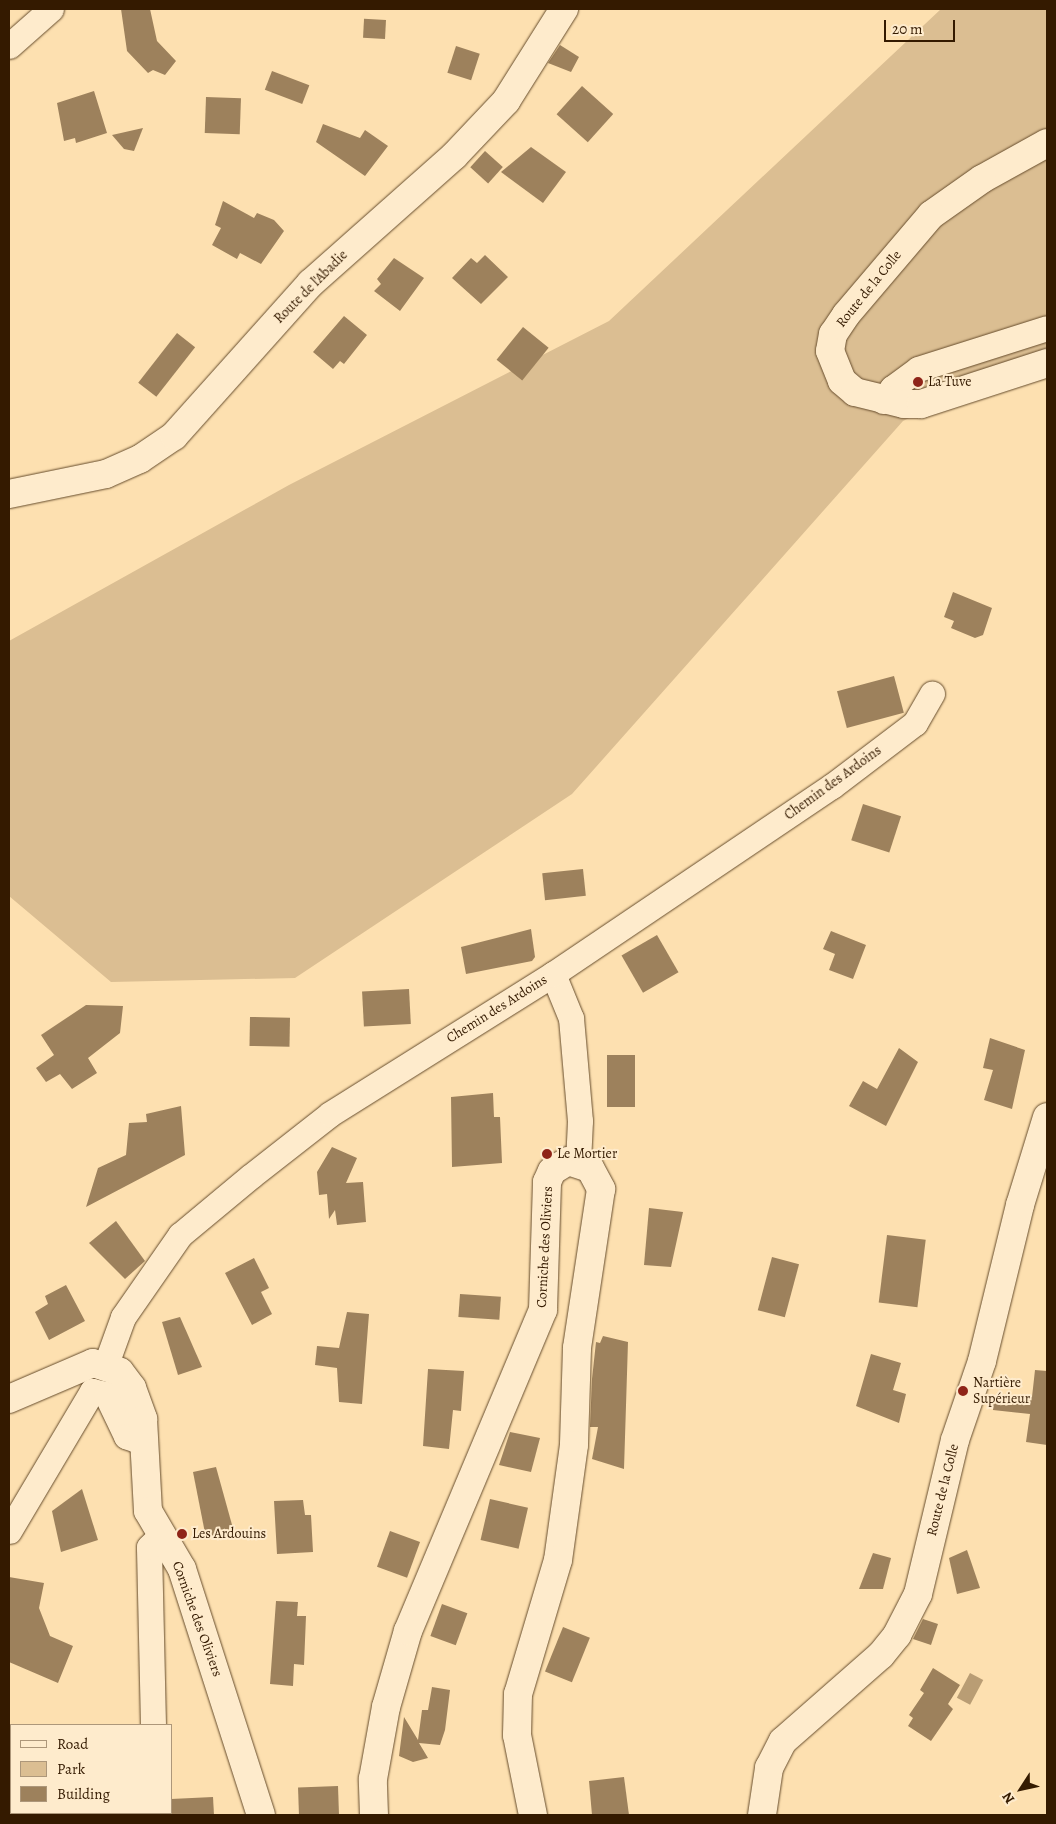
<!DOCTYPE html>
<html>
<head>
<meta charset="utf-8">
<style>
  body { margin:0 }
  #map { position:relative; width:1056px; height:1824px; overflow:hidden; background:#fde0b0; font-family:Alegreya,serif }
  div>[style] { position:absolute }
  .green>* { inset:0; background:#dbbe92 }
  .water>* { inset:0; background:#b99d74; transform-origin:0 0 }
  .building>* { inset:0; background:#9d815c; transform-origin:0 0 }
  .roads { filter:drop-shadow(0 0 1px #664c2c) drop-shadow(0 0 1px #664c2c) }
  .minor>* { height:25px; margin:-12.5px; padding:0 12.5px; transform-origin:12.5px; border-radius:12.5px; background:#feebcc }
  .tertiary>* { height:28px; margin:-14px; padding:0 14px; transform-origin:14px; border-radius:14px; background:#feebcc }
  .dots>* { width:14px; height:14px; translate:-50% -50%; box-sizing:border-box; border:2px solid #feebcc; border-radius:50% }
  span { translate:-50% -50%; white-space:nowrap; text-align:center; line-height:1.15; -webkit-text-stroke:4px #feebcc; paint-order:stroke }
  .street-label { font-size:14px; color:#341a00 }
  .poi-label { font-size:14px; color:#341a00 }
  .left { translate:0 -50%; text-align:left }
  .frame { position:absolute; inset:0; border:10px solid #341a00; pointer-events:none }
  .legend { position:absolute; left:10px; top:1724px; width:162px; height:90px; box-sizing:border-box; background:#feebcc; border:1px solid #ad977a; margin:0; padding:6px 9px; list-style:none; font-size:15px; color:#341a00 }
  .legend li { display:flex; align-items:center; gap:10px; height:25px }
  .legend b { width:25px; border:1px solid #ad977a }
  .north { position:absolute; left:996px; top:1764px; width:50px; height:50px; -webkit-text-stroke:4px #feebcc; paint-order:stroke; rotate:235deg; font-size:14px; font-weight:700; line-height:20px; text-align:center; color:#341a00 }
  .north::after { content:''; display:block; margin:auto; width:18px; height:22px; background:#341a00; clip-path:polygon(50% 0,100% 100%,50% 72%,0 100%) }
  .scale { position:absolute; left:884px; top:20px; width:71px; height:22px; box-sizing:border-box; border:2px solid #341a00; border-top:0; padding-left:6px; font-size:15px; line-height:18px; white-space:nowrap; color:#341a00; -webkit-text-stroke:4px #feebcc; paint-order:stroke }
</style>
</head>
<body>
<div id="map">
  <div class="green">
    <div style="clip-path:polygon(941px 9px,1047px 9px,1047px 350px,903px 421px,572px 794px,295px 978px,111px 982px,9px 896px,9px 641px,289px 485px,609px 321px)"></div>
  </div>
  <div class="water">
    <div style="left:970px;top:1673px;width:15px;height:28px;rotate:28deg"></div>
  </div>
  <div class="building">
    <div style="clip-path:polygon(121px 9px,150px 9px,157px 41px,176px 61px,165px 75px,153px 70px,148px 73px,127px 51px)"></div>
    <div style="left:386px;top:20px;width:19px;height:22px;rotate:93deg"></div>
    <div style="clip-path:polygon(560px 45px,579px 57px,571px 72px,548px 63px)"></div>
    <div style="left:456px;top:46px;width:25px;height:28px;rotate:18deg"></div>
    <div style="left:272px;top:71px;width:40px;height:20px;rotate:21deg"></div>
    <div style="left:582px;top:86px;width:42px;height:38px;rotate:42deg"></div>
    <div style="clip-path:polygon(94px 91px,107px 133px,76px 143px,75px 138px,64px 141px,57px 103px)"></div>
    <div style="left:206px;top:97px;width:35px;height:36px;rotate:2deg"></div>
    <div style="clip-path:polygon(323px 124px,360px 138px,365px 130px,388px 146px,365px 176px,316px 142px)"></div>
    <div style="clip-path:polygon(143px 128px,134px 151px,124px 149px,112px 135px)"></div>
    <div style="clip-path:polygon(531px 147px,566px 172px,543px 203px,501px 172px)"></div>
    <div style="left:485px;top:151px;width:24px;height:22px;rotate:42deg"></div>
    <div style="clip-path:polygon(223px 201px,254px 218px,257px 213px,274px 220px,284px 231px,261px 264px,240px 253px,237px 259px,212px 245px,221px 228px,215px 225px)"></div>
    <div style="clip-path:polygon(485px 255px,508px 277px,481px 304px,452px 278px,471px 258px,477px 263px)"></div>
    <div style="clip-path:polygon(394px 258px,424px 278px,400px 311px,374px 291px,381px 284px,377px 279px)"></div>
    <div style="clip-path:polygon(344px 316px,367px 335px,344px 364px,340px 361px,333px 369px,313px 352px)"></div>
    <div style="left:523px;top:327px;width:33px;height:42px;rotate:39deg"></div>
    <div style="left:177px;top:333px;width:23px;height:63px;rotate:38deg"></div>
    <div style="clip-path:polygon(953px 592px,992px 608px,983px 635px,975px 638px,951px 628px,954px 621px,944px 617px)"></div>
    <div style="left:894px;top:676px;width:38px;height:59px;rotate:75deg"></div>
    <div style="left:863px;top:804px;width:40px;height:38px;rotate:18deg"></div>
    <div style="left:583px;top:869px;width:27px;height:41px;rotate:84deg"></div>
    <div style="clip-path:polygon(531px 929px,535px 957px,532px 961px,466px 974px,461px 947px)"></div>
    <div style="clip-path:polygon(831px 931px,866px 945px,853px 979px,829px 970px,835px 954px,823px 949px)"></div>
    <div style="left:657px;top:935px;width:43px;height:41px;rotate:60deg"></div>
    <div style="left:409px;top:989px;width:35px;height:47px;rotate:87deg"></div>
    <div style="clip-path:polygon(86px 1005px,123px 1006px,120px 1033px,88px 1058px,97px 1073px,72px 1089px,60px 1074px,46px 1082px,36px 1068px,54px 1055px,41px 1035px)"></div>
    <div style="left:250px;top:1017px;width:40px;height:29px;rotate:1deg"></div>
    <div style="clip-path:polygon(990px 1038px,1025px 1050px,1012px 1109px,984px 1100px,993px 1070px,983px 1068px)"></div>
    <div style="clip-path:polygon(899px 1048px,918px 1062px,886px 1126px,849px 1106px,863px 1081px,877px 1089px)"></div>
    <div style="left:635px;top:1055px;width:52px;height:28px;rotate:90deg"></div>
    <div style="clip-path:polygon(493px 1093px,494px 1117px,500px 1117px,502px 1163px,452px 1167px,451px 1097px)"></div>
    <div style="clip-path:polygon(181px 1106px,185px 1155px,86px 1207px,98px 1168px,126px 1155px,129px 1123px,147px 1122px,146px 1114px)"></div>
    <div style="clip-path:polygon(332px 1147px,357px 1158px,346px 1183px,363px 1182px,366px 1222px,337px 1225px,335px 1210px,329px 1219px,327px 1194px,319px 1195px,317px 1172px)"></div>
    <div style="clip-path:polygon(649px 1208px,683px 1212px,671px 1267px,644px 1265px)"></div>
    <div style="clip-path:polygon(116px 1221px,145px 1261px,125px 1279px,89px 1243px)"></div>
    <div style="left:887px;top:1235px;width:39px;height:68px;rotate:7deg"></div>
    <div style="left:772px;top:1257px;width:28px;height:55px;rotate:15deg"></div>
    <div style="clip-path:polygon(254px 1258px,269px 1288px,261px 1292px,272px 1314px,252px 1325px,225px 1273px)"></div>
    <div style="clip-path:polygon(66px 1285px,85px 1321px,49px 1340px,35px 1312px,48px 1304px,45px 1296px)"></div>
    <div style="left:460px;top:1294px;width:41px;height:23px;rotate:4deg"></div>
    <div style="clip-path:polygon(347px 1312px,369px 1314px,362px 1404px,339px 1402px,337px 1368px,315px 1365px,317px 1346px,339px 1348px)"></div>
    <div style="clip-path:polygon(180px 1317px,202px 1367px,178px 1375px,162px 1322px)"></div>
    <div style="clip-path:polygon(603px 1336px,628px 1342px,624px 1469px,592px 1459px,598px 1427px,590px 1427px,592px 1379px,596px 1342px,600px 1343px)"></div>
    <div style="clip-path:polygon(871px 1354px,901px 1363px,893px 1390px,906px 1394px,899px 1423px,856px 1406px)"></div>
    <div style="clip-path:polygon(428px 1369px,464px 1371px,461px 1411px,453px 1410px,449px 1449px,423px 1446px)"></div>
    <div style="clip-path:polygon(1035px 1370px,1047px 1371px,1047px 1445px,1026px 1442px,1030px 1414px,993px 1410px,993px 1400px,1032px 1397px)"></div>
    <div style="clip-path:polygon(510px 1432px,540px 1438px,531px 1472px,499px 1465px)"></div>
    <div style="clip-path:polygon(216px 1467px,234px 1532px,206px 1538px,193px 1472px)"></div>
    <div style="clip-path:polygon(82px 1489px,98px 1540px,61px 1552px,52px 1511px)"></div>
    <div style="left:490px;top:1499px;width:39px;height:42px;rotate:13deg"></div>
    <div style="clip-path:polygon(303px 1500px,305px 1515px,311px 1515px,313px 1552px,277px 1554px,274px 1501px)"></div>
    <div style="left:390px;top:1531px;width:32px;height:38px;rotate:20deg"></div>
    <div style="clip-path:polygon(967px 1550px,980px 1588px,957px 1594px,949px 1558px)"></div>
    <div style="clip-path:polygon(873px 1553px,891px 1558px,883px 1589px,859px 1589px)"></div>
    <div style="clip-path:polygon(9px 1577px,44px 1583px,39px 1608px,50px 1636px,73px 1646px,58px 1683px,9px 1662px)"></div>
    <div style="clip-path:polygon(276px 1601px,298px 1602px,297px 1616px,306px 1616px,304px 1665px,294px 1664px,293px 1686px,270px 1684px)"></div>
    <div style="left:442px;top:1604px;width:27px;height:34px;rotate:20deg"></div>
    <div style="clip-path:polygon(923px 1619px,938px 1624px,931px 1645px,913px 1639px)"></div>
    <div style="left:563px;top:1627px;width:29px;height:48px;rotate:22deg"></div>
    <div style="clip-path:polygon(933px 1668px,960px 1685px,948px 1704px,953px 1709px,931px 1741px,908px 1726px,913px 1718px,909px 1715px,924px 1693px,920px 1690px)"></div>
    <div style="clip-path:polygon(432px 1687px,450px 1690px,445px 1730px,440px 1745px,419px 1743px,428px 1758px,413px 1762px,399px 1756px,404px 1717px,418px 1740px,422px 1710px,428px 1710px)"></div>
    <div style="clip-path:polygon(624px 1777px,629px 1815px,592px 1815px,589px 1781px)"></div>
    <div style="left:338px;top:1786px;width:29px;height:40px;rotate:88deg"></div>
    <div style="clip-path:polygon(213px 1797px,214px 1815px,170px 1815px,171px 1799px)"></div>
  </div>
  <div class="roads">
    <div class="minor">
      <div style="left:9px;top:46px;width:56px;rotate:-41.4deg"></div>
      <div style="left:883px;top:401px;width:16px;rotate:-55deg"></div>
      <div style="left:892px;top:388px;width:32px;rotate:-36deg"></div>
      <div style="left:918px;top:369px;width:135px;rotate:-17.6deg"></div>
      <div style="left:553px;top:974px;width:48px;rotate:67.8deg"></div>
      <div style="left:571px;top:1018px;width:103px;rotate:85deg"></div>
      <div style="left:580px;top:1121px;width:41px;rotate:92.8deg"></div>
      <div style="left:106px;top:1364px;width:50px;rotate:-70.1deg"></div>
      <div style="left:123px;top:1317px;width:100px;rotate:-55.2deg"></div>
      <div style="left:180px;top:1235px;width:92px;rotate:-39.7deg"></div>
      <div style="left:251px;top:1176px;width:100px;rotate:-38.1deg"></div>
      <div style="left:330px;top:1114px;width:263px;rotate:-32.1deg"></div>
      <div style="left:553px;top:974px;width:336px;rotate:-34deg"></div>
      <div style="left:832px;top:786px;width:104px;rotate:-37.2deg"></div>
      <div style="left:915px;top:723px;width:34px;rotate:-60deg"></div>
      <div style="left:9px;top:1531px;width:163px;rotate:-59.3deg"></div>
      <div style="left:92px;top:1391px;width:14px;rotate:12deg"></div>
      <div style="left:106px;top:1394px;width:47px;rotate:64.5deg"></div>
      <div style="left:126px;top:1436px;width:17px;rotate:21deg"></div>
      <div style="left:153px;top:1725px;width:178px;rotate:-91.3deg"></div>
      <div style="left:149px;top:1547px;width:16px;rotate:-45deg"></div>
      <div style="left:156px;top:1813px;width:2px;rotate:90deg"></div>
    </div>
    <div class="tertiary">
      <div style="left:1047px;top:143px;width:74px;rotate:151deg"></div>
      <div style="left:982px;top:179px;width:62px;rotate:144.8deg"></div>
      <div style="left:931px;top:215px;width:131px;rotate:130.4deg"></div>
      <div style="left:846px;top:315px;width:23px;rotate:124deg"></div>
      <div style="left:833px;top:334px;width:17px;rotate:100deg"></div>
      <div style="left:830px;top:351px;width:32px;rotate:68deg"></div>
      <div style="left:842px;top:381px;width:17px;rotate:40deg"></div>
      <div style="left:855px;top:392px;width:50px;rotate:13.8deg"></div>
      <div style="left:904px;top:404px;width:17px"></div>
      <div style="left:921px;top:404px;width:133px;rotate:-18deg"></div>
      <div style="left:9px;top:494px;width:99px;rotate:-11.7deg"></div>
      <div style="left:106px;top:474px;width:37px;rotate:-24deg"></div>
      <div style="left:140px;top:459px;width:41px;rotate:-34.1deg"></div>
      <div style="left:174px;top:436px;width:205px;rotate:-48.2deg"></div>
      <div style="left:311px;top:283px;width:191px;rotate:-41.6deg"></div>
      <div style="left:454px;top:156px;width:76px;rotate:-46.6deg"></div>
      <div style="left:506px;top:101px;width:109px;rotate:-57.8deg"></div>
      <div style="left:9px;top:1399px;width:91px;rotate:-23.2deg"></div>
      <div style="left:93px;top:1363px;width:28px;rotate:18deg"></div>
      <div style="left:120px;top:1372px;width:20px;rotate:53deg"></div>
      <div style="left:132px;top:1388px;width:33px;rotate:70deg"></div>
      <div style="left:143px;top:1419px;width:92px;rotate:86.9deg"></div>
      <div style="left:148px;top:1511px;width:67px;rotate:59.6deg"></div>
      <div style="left:182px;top:1569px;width:258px;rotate:72.2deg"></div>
      <div style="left:374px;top:1815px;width:36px;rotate:-92deg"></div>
      <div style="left:373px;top:1779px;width:73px;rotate:-79.8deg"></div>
      <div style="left:386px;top:1707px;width:79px;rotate:-73.9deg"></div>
      <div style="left:408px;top:1631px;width:348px;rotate:-67.2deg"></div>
      <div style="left:543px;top:1310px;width:128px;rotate:-88.2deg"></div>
      <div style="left:547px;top:1182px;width:12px;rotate:-66deg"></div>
      <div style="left:552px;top:1171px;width:19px;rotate:-32deg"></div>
      <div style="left:568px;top:1161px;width:23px;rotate:18deg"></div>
      <div style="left:590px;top:1168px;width:24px;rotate:62deg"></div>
      <div style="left:601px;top:1189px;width:161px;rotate:98.6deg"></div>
      <div style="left:577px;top:1348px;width:97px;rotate:91.8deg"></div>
      <div style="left:574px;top:1445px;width:116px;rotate:97.9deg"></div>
      <div style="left:558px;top:1560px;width:140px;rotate:106.6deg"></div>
      <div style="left:518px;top:1694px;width:41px;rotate:91.4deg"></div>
      <div style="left:517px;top:1735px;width:82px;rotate:78.7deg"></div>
      <div style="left:762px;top:1815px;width:48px;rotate:-81.5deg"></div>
      <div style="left:769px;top:1768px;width:30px;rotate:-63deg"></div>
      <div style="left:783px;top:1741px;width:130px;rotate:-41.3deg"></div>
      <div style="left:881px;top:1655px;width:26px;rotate:-51deg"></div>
      <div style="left:897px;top:1635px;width:46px;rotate:-62.9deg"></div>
      <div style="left:918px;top:1594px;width:158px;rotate:-76.5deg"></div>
      <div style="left:955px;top:1440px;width:83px;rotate:-71.1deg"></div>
      <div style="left:982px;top:1361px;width:161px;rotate:-76.3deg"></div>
      <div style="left:1020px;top:1205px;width:92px;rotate:-72.9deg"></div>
    </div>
  </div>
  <div class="dots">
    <div style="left:918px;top:382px;background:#8f2418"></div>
    <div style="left:547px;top:1154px;background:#8f2418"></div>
    <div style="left:963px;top:1391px;background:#8f2418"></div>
    <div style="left:182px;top:1534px;background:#8f2418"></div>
  </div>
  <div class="street-label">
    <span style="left:311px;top:287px;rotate:-45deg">Route de l'Abadie</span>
    <span style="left:869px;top:289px;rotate:-51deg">Route de la Colle</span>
    <span style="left:833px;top:783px;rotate:-36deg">Chemin des Ardoins</span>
    <span style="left:497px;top:1009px;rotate:-32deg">Chemin des Ardoins</span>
    <span style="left:545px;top:1247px;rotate:-87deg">Corniche des Oliviers</span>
    <span style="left:943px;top:1490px;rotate:-76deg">Route de la Colle</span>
    <span style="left:197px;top:1619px;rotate:70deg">Corniche des Oliviers</span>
  </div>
  <div class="poi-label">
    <span class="left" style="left:928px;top:382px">La Tuve</span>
    <span class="left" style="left:557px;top:1154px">Le Mortier</span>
    <span class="left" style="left:973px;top:1391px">Nartière<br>Supérieur</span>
    <span class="left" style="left:192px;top:1534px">Les Ardouins</span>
  </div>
  <div class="frame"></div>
  <ul class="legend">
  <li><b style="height:6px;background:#feebcc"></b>Road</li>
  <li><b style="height:14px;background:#dbbe92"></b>Park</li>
  <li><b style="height:14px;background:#9d815c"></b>Building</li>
  </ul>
  <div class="north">N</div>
  <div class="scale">20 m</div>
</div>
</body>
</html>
